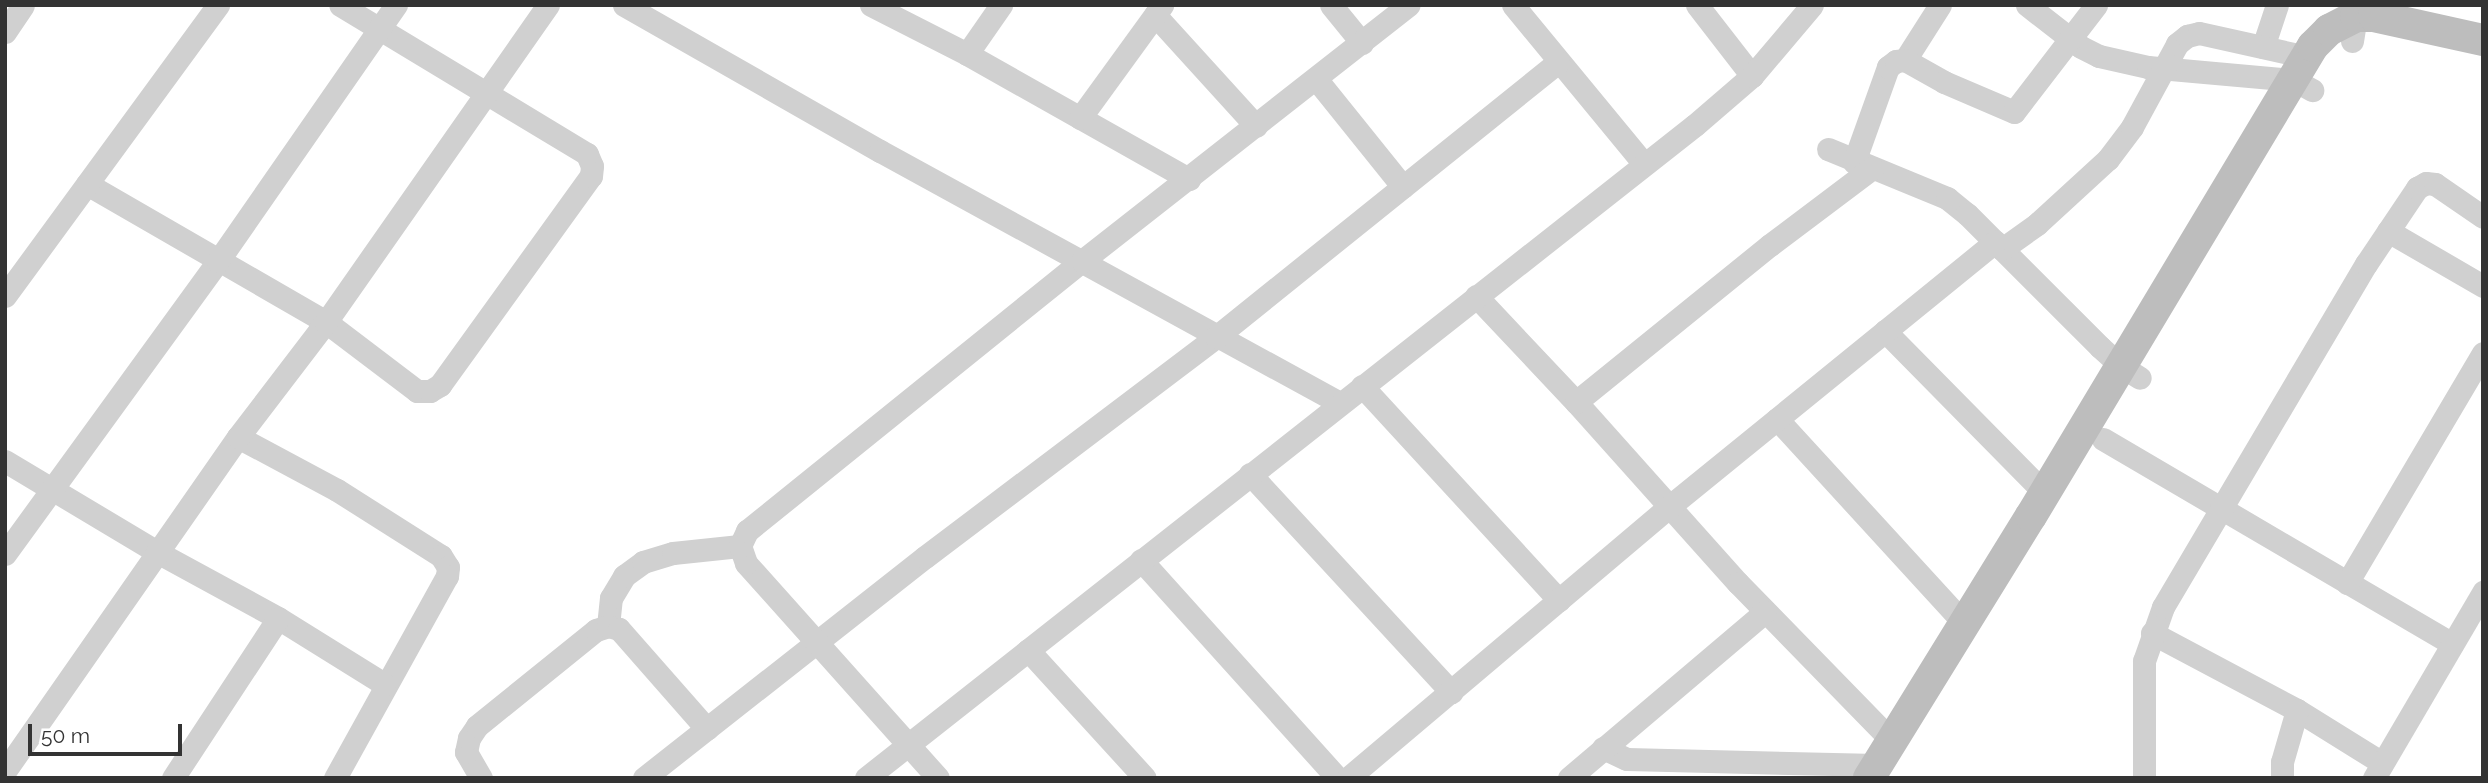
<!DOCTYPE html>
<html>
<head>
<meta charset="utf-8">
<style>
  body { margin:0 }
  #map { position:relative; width:2488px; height:783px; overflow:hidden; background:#fff; font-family:Raleway,sans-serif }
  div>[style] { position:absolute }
  .street>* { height:23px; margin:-11.5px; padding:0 11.5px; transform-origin:11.5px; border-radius:11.5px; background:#d0d0d0 }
  .secondary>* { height:32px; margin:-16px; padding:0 16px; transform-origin:16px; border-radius:16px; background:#bdbdbd }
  span { translate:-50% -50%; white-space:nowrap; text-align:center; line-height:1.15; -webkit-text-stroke:7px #fff; paint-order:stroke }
  .frame { position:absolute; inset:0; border:7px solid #333; pointer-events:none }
  .scale { position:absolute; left:28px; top:724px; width:154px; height:32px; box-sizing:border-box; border:4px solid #333; border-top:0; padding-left:9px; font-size:21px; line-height:24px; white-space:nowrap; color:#333; -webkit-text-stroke:5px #fff; paint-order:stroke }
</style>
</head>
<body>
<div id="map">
  <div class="street">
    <div style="left:624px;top:5px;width:295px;rotate:29.7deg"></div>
    <div style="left:880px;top:151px;width:525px;rotate:28.72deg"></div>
    <div style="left:871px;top:5px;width:108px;rotate:27deg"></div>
    <div style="left:967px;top:54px;width:255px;rotate:29.4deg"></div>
    <div style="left:1331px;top:5px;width:49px;rotate:50.8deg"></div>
    <div style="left:1513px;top:5px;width:206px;rotate:50.5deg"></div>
    <div style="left:1697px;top:5px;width:90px;rotate:52.2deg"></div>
    <div style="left:2027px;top:5px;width:68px;rotate:37.9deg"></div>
    <div style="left:2081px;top:47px;width:20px;rotate:27deg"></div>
    <div style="left:2099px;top:56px;width:50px;rotate:12.7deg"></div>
    <div style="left:2148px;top:67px;width:147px;rotate:5.1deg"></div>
    <div style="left:2294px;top:80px;width:21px;rotate:29deg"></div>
    <div style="left:1155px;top:15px;width:150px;rotate:47.7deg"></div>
    <div style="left:5px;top:32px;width:32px;rotate:-56deg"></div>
    <div style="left:2352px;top:41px;width:36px;rotate:-81deg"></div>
    <div style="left:2263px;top:47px;width:44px;rotate:-71.6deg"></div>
    <div style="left:967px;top:54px;width:60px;rotate:-55.2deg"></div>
    <div style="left:1905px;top:60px;width:65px;rotate:-57.5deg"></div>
    <div style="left:1317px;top:80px;width:137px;rotate:51.2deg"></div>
    <div style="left:1080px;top:118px;width:140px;rotate:-54deg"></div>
    <div style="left:1828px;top:149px;width:129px;rotate:22.4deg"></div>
    <div style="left:1947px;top:198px;width:26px;rotate:39deg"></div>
    <div style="left:1967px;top:214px;width:188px;rotate:45deg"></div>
    <div style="left:2100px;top:347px;width:28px;rotate:42deg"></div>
    <div style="left:2121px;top:366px;width:22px;rotate:32deg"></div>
    <div style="left:1854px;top:162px;width:101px;rotate:-70.3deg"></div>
    <div style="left:1888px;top:67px;width:10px;rotate:-37deg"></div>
    <div style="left:1896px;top:61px;width:9px;rotate:-6deg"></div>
    <div style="left:1905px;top:60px;width:45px;rotate:29.4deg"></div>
    <div style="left:1944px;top:82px;width:76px;rotate:23.2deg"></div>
    <div style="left:2014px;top:112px;width:135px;rotate:-52.5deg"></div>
    <div style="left:87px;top:184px;width:276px;rotate:30deg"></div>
    <div style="left:326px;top:322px;width:114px;rotate:37.2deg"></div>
    <div style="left:417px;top:391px;width:13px"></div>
    <div style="left:430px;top:391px;width:12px;rotate:-31deg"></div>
    <div style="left:440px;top:385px;width:258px;rotate:-54.2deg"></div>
    <div style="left:591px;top:176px;width:10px;rotate:-84deg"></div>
    <div style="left:592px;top:166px;width:13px;rotate:-113deg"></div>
    <div style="left:587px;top:154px;width:288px;rotate:-148.9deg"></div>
    <div style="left:2388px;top:231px;width:110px;rotate:30.1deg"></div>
    <div style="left:2002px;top:249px;width:43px;rotate:-35.5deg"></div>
    <div style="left:2037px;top:224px;width:96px;rotate:-42.5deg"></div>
    <div style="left:2108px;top:159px;width:40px;rotate:-53deg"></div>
    <div style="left:2132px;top:127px;width:94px;rotate:-61.5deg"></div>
    <div style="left:2177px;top:44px;width:13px;rotate:-39deg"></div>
    <div style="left:2187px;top:36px;width:12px;rotate:-14deg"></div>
    <div style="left:2199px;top:33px;width:111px;rotate:12.5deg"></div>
    <div style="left:5px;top:296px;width:361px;rotate:-53.8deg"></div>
    <div style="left:1476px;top:296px;width:146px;rotate:46.7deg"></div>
    <div style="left:1576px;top:402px;width:243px;rotate:48.2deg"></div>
    <div style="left:1738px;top:583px;width:221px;rotate:45.7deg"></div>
    <div style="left:1885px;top:331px;width:228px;rotate:45.4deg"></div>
    <div style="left:1362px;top:386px;width:291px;rotate:47.4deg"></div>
    <div style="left:1576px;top:402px;width:250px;rotate:-39deg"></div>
    <div style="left:1770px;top:245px;width:128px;rotate:-37deg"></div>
    <div style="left:1777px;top:419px;width:278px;rotate:47.5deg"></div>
    <div style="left:238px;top:437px;width:112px;rotate:28.2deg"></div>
    <div style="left:337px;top:490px;width:123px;rotate:32.4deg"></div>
    <div style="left:441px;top:556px;width:13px;rotate:58deg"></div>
    <div style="left:448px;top:567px;width:9px;rotate:96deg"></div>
    <div style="left:447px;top:576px;width:231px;rotate:119deg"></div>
    <div style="left:2103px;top:439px;width:405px;rotate:30.4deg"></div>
    <div style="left:5px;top:461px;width:177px;rotate:30.9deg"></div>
    <div style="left:157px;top:552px;width:138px;rotate:28.6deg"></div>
    <div style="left:278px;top:618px;width:125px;rotate:31.9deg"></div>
    <div style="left:1250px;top:474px;width:297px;rotate:47.3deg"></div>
    <div style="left:5px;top:554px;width:362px;rotate:-54deg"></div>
    <div style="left:218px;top:261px;width:312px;rotate:-55.2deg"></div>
    <div style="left:1141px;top:560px;width:293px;rotate:48deg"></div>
    <div style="left:2347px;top:583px;width:267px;rotate:-59.4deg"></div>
    <div style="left:608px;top:626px;width:28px;rotate:-84deg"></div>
    <div style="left:611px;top:598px;width:26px;rotate:-59deg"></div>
    <div style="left:624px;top:576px;width:24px;rotate:-36deg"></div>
    <div style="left:643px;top:562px;width:31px;rotate:-17deg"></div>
    <div style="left:673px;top:553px;width:67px;rotate:-6deg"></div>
    <div style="left:2152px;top:633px;width:164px;rotate:28deg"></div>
    <div style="left:2297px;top:710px;width:100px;rotate:31.9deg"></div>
    <div style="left:1028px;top:650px;width:173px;rotate:47.6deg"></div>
    <div style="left:1603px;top:748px;width:26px;rotate:25deg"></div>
    <div style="left:1627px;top:759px;width:250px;rotate:1.4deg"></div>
    <div style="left:5px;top:771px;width:407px;rotate:-55.1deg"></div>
    <div style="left:238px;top:437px;width:145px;rotate:-52.6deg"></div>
    <div style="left:326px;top:322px;width:387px;rotate:-55deg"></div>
    <div style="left:173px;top:778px;width:191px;rotate:-56.7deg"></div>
    <div style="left:481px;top:778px;width:30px;rotate:-120deg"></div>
    <div style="left:466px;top:752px;width:14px;rotate:-78deg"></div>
    <div style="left:469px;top:738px;width:14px;rotate:-56deg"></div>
    <div style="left:477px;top:726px;width:153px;rotate:-38.9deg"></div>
    <div style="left:596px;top:630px;width:13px;rotate:-18deg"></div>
    <div style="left:608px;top:626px;width:11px;rotate:15deg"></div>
    <div style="left:619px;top:629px;width:133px;rotate:48.7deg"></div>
    <div style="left:644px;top:778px;width:357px;rotate:-38.2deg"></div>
    <div style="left:925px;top:557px;width:365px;rotate:-37.1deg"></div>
    <div style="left:1216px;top:337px;width:439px;rotate:-38.8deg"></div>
    <div style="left:866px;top:778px;width:1055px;rotate:-38.23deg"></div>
    <div style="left:1695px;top:125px;width:75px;rotate:-40.7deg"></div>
    <div style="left:1752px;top:76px;width:93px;rotate:-49.8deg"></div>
    <div style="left:938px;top:778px;width:288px;rotate:-131.8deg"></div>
    <div style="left:746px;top:563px;width:18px;rotate:-109deg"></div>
    <div style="left:740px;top:546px;width:17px;rotate:-65deg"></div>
    <div style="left:747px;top:531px;width:430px;rotate:-38.9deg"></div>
    <div style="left:1082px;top:261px;width:415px;rotate:-38.1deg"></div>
    <div style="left:1348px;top:778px;width:422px;rotate:-40.2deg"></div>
    <div style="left:1670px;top:506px;width:419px;rotate:-39.1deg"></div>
    <div style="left:1569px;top:778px;width:257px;rotate:-40.3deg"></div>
    <div style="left:2144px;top:778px;width:117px;rotate:-90deg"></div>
    <div style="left:2144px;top:661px;width:57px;rotate:-70.6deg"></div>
    <div style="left:2163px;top:607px;width:399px;rotate:-59.4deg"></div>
    <div style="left:2366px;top:264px;width:92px;rotate:-56.1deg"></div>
    <div style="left:2417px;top:188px;width:10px;rotate:-29deg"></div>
    <div style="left:2426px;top:183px;width:9px;rotate:6deg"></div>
    <div style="left:2435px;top:184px;width:58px;rotate:34.5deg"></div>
    <div style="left:2282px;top:778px;width:16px;rotate:-90deg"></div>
    <div style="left:2282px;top:762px;width:54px;rotate:-73.9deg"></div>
    <div style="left:2374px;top:778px;width:216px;rotate:-59.6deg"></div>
  </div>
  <div class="secondary">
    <div style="left:1869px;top:778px;width:308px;rotate:-58.3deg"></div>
    <div style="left:2031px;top:516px;width:548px;rotate:-59.04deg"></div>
    <div style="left:2313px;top:46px;width:23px;rotate:-45deg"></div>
    <div style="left:2329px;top:30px;width:30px;rotate:-27deg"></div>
    <div style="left:2356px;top:16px;width:18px"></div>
    <div style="left:2374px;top:16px;width:112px;rotate:12.4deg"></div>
  </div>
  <div class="frame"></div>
  <div class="scale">50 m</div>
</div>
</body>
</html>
